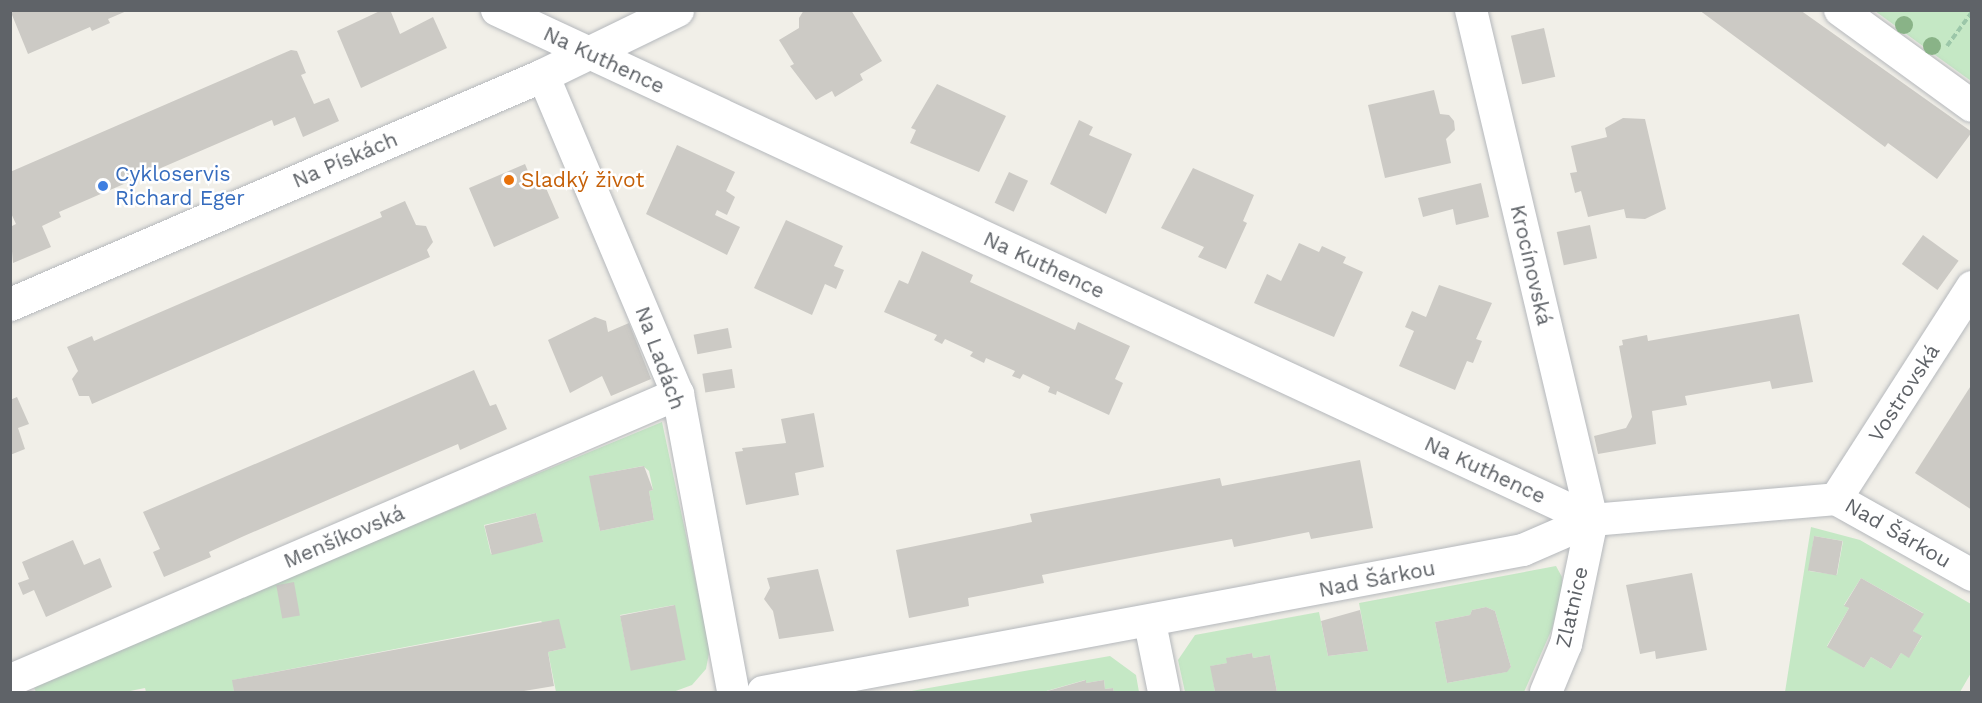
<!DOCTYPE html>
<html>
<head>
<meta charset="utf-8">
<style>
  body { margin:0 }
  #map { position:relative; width:1982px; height:703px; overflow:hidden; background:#f1efe8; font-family:"Work Sans",sans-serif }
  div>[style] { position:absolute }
  .green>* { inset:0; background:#c5e8c5 }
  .building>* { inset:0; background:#cccac5; transform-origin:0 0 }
  .path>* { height:4px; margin-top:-2px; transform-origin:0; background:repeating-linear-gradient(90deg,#9cc7a9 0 6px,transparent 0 9px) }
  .roads { filter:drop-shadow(0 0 2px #b5b8bc) drop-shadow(0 0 2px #b5b8bc) }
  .minor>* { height:32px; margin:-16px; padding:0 16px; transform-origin:16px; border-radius:16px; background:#fff }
  .tertiary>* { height:33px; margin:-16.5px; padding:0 16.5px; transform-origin:16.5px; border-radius:16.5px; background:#fff }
  .trees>* { width:18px; height:18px; margin:-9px; border-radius:50%; background:#89b387 }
  .dots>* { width:16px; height:16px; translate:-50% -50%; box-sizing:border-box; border:3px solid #fff; border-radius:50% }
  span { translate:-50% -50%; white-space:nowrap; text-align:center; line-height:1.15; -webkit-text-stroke:5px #fff; paint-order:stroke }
  .street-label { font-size:21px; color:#5f6368 }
  .shop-label { font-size:21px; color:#366cbe }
  .left { translate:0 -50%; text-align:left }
  .food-label { font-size:21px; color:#c56008 }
  .frame { position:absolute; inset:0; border:12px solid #5f6368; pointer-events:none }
</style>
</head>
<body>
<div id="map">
  <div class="green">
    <div style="clip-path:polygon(1875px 11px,1971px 11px,1971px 81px,1935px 55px)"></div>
    <div style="clip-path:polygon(evenodd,662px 422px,710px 648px,706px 669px,692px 685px,673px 692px,556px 692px,548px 652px,566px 648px,541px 621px,233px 680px,234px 692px,146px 692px,145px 688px,125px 692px,36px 692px,32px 683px,662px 422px,643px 466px,649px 471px,653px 490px,649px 491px,654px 520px,600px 531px,590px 476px,643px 466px,662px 422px,536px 513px,543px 542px,491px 554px,484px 525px,536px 513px,662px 422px,674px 605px,685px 660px,631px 670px,620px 615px,674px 605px)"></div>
    <div style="clip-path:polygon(evenodd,1811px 527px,1860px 540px,1971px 604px,1971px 673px,1960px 692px,1785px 692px,1811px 527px,1814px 536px,1843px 541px,1837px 575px,1809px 571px,1814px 536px,1811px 527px,1861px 578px,1923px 613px,1913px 631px,1922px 637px,1909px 657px,1901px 653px,1891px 669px,1871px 657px,1864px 668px,1827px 646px,1849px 608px,1844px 605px,1861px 578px)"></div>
    <div style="clip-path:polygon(evenodd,1556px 566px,1562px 577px,1562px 592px,1552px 629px,1524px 692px,1277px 692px,1270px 655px,1253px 658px,1252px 653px,1227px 658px,1227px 663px,1211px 666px,1215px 692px,1185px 692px,1178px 660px,1195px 635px,1319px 612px,1328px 656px,1368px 651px,1359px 603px,1556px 566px,1486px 607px,1495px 611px,1511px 667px,1506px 672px,1447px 683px,1435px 622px,1470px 615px,1472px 610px,1486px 607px)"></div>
    <div style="clip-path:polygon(1110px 656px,1136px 675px,1139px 692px,1114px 692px,1113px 688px,1105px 689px,1104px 680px,1086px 683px,1085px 680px,1043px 692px,906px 692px)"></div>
  </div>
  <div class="building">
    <div style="clip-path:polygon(10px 10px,129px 10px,108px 19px,110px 23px,92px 31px,90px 27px,28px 54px)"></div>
    <div style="clip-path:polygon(382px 10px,391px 12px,400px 34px,433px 17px,447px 48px,361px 88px,337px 31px)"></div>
    <div style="clip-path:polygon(804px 10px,851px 10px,882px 61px,860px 74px,863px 80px,835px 97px,832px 91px,816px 100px,790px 66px,794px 64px,779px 40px,799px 28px,799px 18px)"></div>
    <div style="clip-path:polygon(1699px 10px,1800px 10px,1972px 132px,1937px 179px,1888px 143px,1885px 147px)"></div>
    <div style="left:1544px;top:28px;width:50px;height:34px;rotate:77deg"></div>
    <div style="clip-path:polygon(291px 50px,297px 51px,306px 73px,301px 75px,314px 104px,329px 98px,339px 121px,303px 137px,295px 117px,274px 126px,272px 120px,59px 212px,61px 217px,42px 226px,51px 247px,13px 263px,10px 227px,16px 224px,10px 211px,10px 172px)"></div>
    <div style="clip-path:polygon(937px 84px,1006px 116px,979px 172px,910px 143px,916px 130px,911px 128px)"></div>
    <div style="clip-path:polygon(1434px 90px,1440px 114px,1449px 115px,1454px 121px,1455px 130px,1446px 139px,1451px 163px,1385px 178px,1368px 105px)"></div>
    <div style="clip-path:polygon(1623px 118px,1645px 119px,1666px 209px,1645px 219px,1626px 218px,1624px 209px,1588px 217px,1581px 191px,1575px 193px,1570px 173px,1577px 172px,1571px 146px,1607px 137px,1605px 128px)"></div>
    <div style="clip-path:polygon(1079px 120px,1093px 127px,1089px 135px,1132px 154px,1106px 214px,1050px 184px)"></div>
    <div style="clip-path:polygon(677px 145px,735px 172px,726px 191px,735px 197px,727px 215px,717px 210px,715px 215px,740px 227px,727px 255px,646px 214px)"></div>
    <div style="clip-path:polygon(525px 164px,530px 176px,539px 172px,559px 218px,494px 247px,469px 188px)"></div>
    <div style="clip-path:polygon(1193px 168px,1254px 195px,1243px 221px,1247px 223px,1226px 269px,1198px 257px,1204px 247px,1161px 228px)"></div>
    <div style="left:1009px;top:172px;width:21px;height:34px;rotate:25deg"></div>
    <div style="clip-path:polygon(1481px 183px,1489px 217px,1456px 225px,1453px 209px,1423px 217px,1418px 198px)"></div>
    <div style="clip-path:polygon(405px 201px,416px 225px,426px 226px,433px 242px,427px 250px,430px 257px,92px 404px,89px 396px,79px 396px,72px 379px,78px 371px,67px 347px,92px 336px,94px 341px,149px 317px,382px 217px,380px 212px)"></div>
    <div style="clip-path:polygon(786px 220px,843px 246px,834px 266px,844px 270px,836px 289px,825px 284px,812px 315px,754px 288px)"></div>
    <div style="left:1590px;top:225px;width:34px;height:34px;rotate:78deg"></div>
    <div style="left:1923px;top:235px;width:44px;height:36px;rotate:36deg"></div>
    <div style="clip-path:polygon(1299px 243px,1319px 252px,1322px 246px,1346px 257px,1343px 263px,1363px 272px,1334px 337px,1254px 303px,1267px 274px,1281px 281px)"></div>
    <div style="clip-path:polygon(922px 251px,973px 275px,970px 282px,1075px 330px,1078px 322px,1130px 346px,1115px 379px,1123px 383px,1109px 415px,1057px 391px,1056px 395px,1048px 392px,1050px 387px,1023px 374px,1020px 379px,1012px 376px,1015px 371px,986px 358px,984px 363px,970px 356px,973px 352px,945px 339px,942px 344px,934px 340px,937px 335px,884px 312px,899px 280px,908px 284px)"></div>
    <div style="clip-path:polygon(1439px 285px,1492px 303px,1476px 339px,1482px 341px,1473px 363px,1467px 361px,1455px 390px,1399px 366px,1414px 331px,1405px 327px,1412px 311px,1426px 317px)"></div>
    <div style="clip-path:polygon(1799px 314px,1813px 382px,1772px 389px,1770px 381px,1685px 396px,1687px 405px,1652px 411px,1656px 444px,1598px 454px,1594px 436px,1626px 428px,1632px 417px,1619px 346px,1623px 345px,1622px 340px,1647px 335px,1648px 341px)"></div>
    <div style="clip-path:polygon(595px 317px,606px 321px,608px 332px,629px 323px,651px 379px,611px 396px,602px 376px,570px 393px,548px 340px)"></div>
    <div style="left:728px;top:328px;width:20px;height:35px;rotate:79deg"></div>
    <div style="left:732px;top:369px;width:19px;height:30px;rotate:81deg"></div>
    <div style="clip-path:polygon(474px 370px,490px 406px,496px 404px,507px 429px,460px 450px,458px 444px,244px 536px,209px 552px,211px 557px,164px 577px,153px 552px,160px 549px,143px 512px)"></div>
    <div style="clip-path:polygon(1972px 384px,1972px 510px,1915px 473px)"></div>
    <div style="clip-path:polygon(17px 397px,29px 424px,18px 428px,25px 449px,10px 455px,10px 400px)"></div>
    <div style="clip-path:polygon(814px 413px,824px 467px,795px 473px,799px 495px,746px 505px,735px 452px,743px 451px,742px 448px,786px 443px,781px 419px)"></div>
    <div style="clip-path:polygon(1360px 460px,1373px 528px,1311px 539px,1309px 532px,1234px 547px,1232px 539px,1156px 553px,1042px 575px,1044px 583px,968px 598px,969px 606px,909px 618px,896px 550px,1032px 522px,1030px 514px,1220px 478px,1222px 486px)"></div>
    <div style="clip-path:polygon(644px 466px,653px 490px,649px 491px,654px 520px,600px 531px,589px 476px)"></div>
    <div style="left:536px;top:513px;width:30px;height:53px;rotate:76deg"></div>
    <div style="left:1814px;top:536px;width:29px;height:35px;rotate:10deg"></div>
    <div style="clip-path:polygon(73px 540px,84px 565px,100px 558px,112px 587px,46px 617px,34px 590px,23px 595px,18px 583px,29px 579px,22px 562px)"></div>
    <div style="clip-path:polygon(818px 569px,834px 631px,779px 639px,773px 611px,764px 599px,770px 588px,767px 578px)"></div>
    <div style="clip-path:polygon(1692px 573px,1707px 650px,1656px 659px,1655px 651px,1640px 654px,1626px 585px)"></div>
    <div style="clip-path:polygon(1861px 578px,1924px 614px,1913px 631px,1922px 636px,1909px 658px,1901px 653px,1891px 669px,1871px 657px,1864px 668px,1827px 647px,1849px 608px,1844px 606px)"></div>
    <div style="left:294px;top:582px;width:34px;height:18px;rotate:80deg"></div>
    <div style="left:675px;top:605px;width:56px;height:56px;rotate:79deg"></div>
    <div style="clip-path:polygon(1486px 607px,1495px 611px,1511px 667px,1507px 672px,1447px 683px,1435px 622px,1470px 615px,1472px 610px)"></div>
    <div style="clip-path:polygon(1360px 610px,1368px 651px,1328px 656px,1321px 621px)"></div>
    <div style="clip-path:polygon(559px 619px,566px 648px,548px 652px,554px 686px,518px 692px,234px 692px,232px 680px)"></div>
    <div style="clip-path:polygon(1252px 653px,1253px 658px,1270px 655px,1277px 692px,1215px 692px,1210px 666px,1227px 663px,1226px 658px)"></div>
    <div style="clip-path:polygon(1086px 680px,1086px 683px,1104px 680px,1105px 689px,1113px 688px,1114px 692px,1044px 692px)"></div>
  </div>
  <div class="path">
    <div style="left:1947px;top:46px;width:42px;rotate:-53.7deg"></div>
  </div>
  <div class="roads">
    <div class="minor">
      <div style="left:497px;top:10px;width:1208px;rotate:24.97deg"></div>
      <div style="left:1471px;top:10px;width:524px;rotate:76.65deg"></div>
      <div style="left:1592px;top:520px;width:127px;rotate:101.8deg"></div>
      <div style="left:1566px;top:644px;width:52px;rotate:112.6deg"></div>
      <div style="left:1840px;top:10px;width:163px;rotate:36deg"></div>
      <div style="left:543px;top:75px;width:346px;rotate:67.1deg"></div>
      <div style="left:678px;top:394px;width:303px;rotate:79.5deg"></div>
      <div style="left:1836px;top:499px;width:252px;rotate:-57.3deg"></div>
      <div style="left:1150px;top:623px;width:70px;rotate:78.5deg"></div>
      <div style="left:11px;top:680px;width:726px;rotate:-23.21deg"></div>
      <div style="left:763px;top:692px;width:773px;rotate:-10.58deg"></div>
      <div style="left:1523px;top:550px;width:75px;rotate:-23.5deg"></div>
      <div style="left:1592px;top:520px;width:245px;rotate:-4.9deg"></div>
      <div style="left:1836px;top:499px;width:156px;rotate:29.2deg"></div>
    </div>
    <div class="tertiary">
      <div style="left:10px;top:304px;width:580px;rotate:-23.25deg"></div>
      <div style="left:543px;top:75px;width:149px;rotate:-25.9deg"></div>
    </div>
  </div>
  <div class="trees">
    <div style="left:1904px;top:25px"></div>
    <div style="left:1932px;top:46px"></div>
  </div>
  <div class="dots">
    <div style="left:509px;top:180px;background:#e8710a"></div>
    <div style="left:103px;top:186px;background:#3f7fe0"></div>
  </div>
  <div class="street-label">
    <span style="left:604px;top:60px;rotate:25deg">Na Kuthence</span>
    <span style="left:345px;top:160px;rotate:-23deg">Na Pískách</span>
    <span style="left:1044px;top:265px;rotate:25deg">Na Kuthence</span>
    <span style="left:1531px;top:265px;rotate:77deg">Krocínovská</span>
    <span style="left:660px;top:358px;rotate:70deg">Na Ladách</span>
    <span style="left:1904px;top:393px;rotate:-57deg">Vostrovská</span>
    <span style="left:1485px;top:470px;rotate:25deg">Na Kuthence</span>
    <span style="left:1898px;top:533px;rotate:30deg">Nad Šárkou</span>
    <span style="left:344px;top:537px;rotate:-23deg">Menšíkovská</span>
    <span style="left:1377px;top:579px;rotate:-11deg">Nad Šárkou</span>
    <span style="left:1572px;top:607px;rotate:-77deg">Zlatnice</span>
  </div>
  <div class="shop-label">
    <span class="left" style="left:115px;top:186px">Cykloservis<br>Richard Eger</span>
  </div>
  <div class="food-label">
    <span class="left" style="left:521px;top:180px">Sladký život</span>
  </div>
  <div class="frame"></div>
</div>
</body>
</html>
